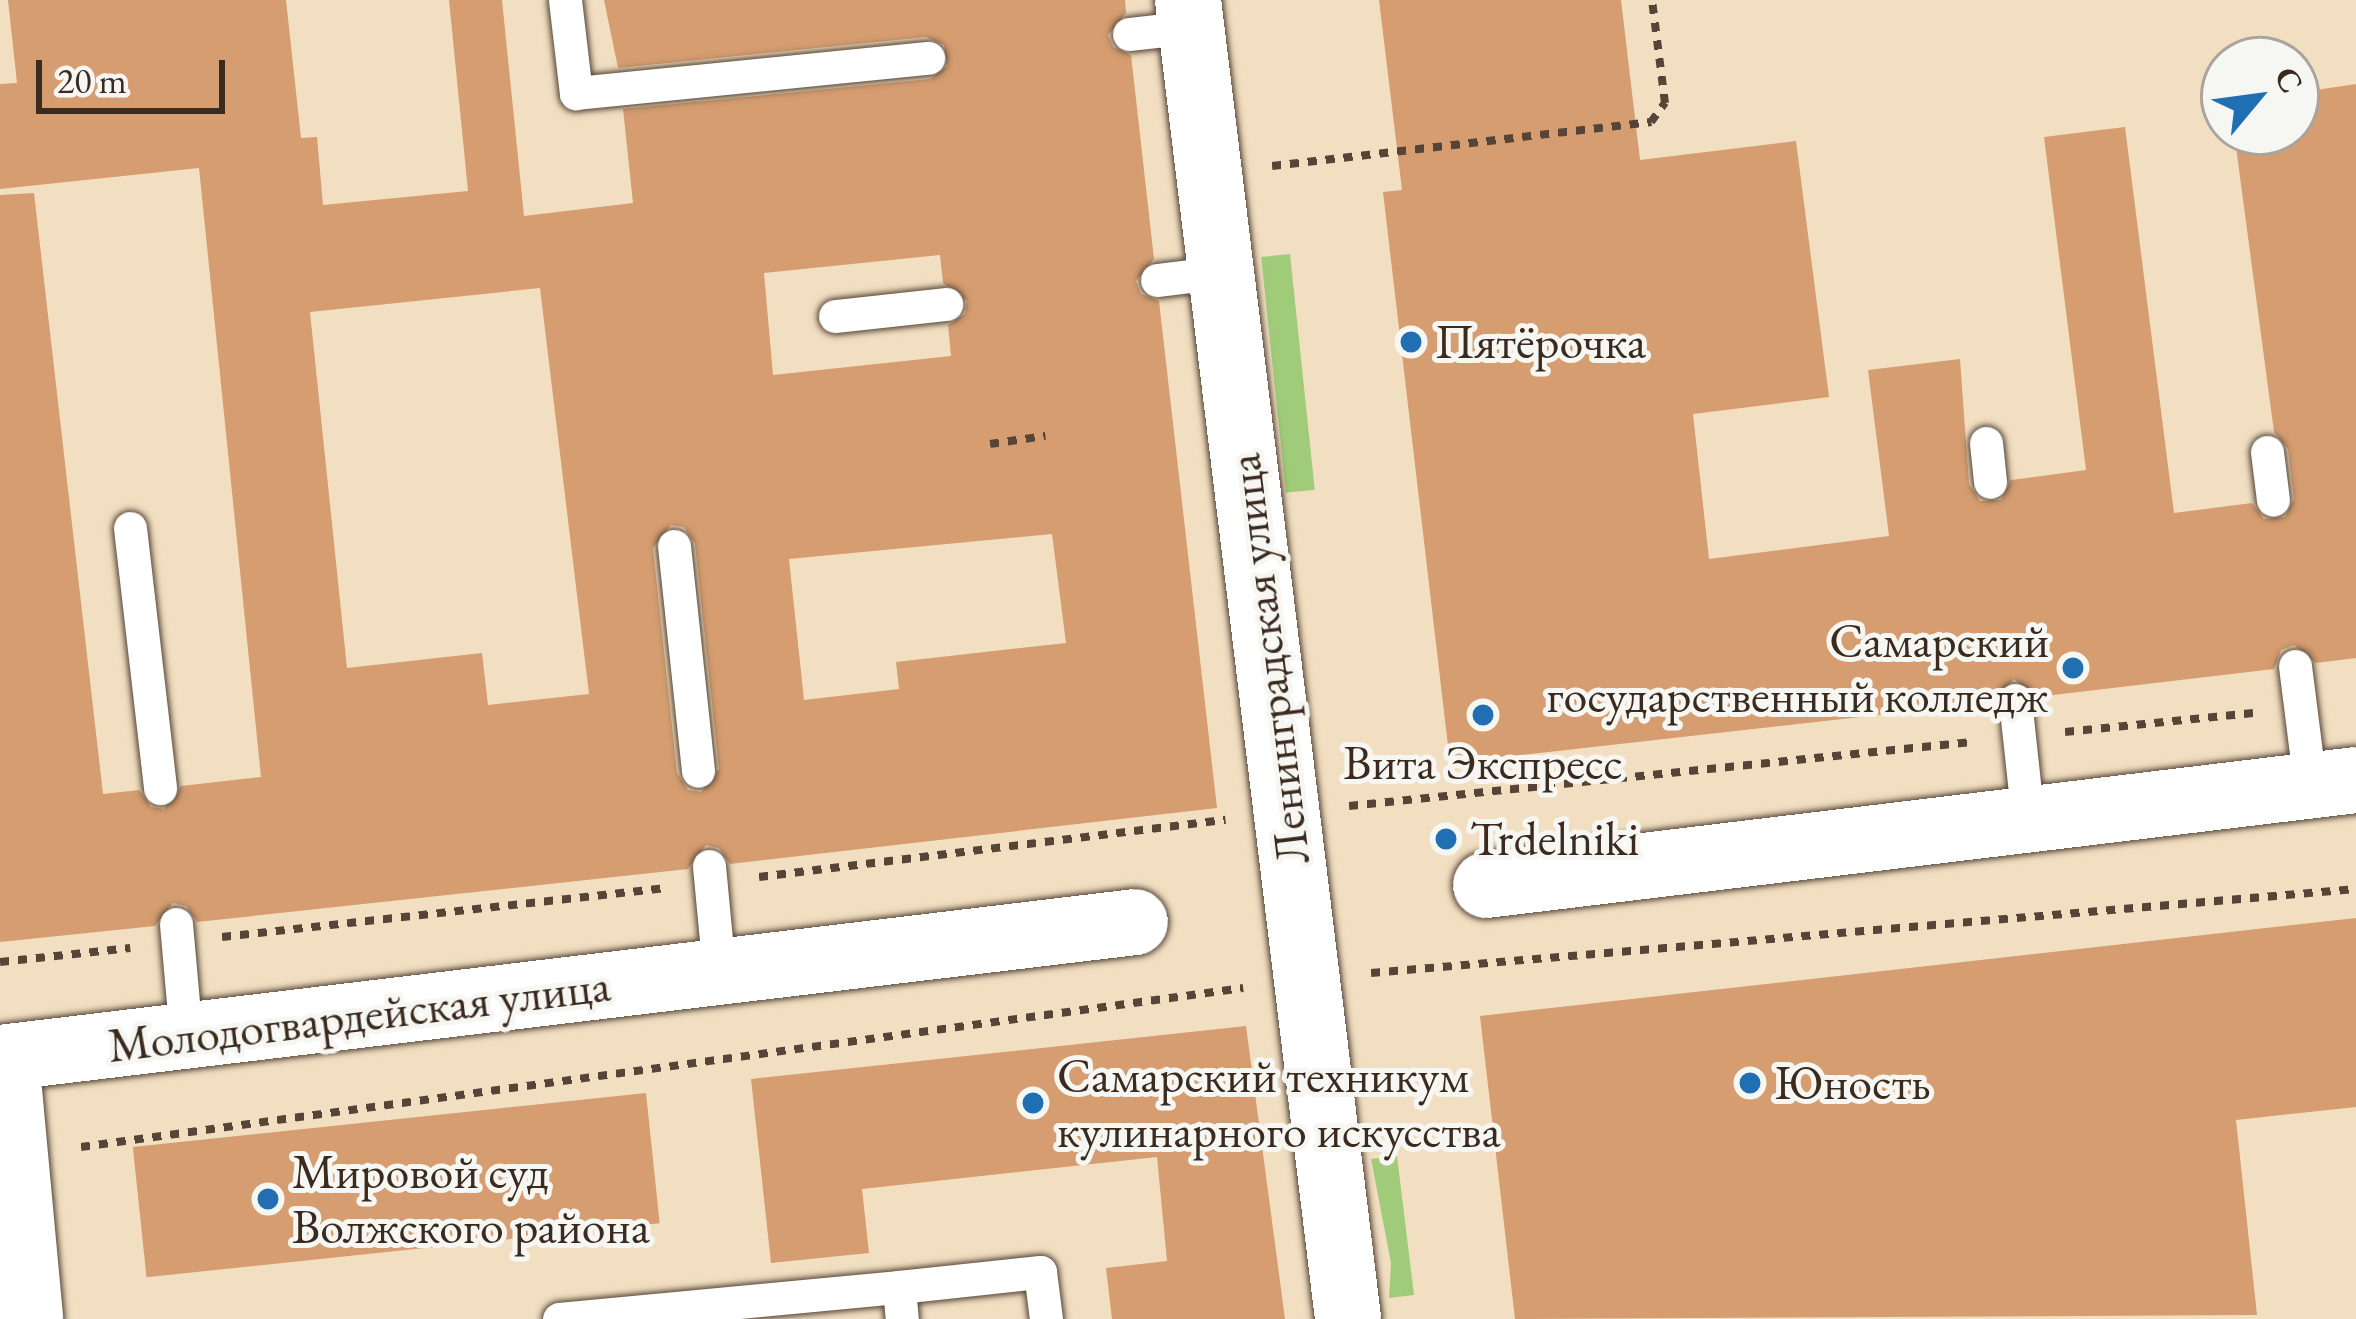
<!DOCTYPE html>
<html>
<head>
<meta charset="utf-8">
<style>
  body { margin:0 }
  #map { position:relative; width:2356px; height:1319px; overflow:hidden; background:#f2dfc2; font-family:"EB Garamond",serif }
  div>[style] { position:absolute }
  .green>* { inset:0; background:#a0cc7a; transform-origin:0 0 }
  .building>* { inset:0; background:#d59d70; transform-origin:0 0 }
  .path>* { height:8px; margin-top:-4px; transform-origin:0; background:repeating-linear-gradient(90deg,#564537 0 9px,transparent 0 18px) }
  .roads { filter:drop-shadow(0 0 3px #564537) drop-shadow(0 0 3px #564537) }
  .lane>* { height:33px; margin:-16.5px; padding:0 16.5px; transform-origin:16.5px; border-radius:16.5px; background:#fff }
  .street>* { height:66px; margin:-33px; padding:0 33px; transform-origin:33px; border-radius:33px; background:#fff }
  .dots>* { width:33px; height:33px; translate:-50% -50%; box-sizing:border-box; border:6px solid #f6f6f2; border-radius:50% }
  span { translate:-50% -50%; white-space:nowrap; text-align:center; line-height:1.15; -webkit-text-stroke:10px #f6f6f2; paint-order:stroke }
  .poi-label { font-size:48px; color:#3b2a1e }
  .left { translate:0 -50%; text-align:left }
  .right { translate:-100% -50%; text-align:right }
  .street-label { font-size:48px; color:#3b2a1e }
  .north { position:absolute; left:2200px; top:36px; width:120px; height:120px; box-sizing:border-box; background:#f6f6f2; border:3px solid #aba49d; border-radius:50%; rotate:61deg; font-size:33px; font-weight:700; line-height:48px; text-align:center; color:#3b2a1e }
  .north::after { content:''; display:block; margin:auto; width:42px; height:54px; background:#1f6fb2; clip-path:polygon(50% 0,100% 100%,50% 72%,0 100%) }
  .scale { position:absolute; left:36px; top:60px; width:189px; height:54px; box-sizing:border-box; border:6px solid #3b2a1e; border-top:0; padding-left:15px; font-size:36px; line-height:42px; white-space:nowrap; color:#3b2a1e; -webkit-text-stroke:9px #f6f6f2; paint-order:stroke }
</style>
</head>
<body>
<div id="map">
  <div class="green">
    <div style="left:1290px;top:254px;width:237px;height:29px;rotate:84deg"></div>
    <div style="clip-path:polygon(1397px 1156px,1414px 1295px,1389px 1298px,1391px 1263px,1371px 1159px)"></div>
  </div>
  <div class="building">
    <div style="clip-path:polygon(evenodd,8px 0,286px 0,301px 138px,317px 137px,323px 205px,468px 191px,449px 0,502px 0,524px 216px,633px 203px,623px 109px,930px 79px,947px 66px,944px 45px,926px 37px,618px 68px,604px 0,1125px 0,1126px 13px,1108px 35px,1113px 47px,1131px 55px,1154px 259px,1136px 281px,1141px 294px,1159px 301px,1217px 808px,730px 864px,719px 848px,706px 845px,688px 869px,197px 922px,186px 906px,173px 903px,155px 926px,0 942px,0 195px,34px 193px,103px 794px,139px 790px,151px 807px,164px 809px,181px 786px,261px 777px,199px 168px,0 189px,0 84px,17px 83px,8px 0,940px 255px,943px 283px,967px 301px,965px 314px,948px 325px,951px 356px,773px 375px,764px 273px,940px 255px,8px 0,540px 288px,589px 694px,488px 705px,482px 653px,347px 668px,310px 312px,540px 288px,8px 0,671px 525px,684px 527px,695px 544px,719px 769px,701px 792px,688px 790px,677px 773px,653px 548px,671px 525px,8px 0,1052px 534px,1066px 643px,896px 662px,899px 689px,804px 700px,789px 559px,1052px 534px)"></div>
    <div style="clip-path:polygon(1379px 0,1621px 0,1640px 160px,1796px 141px,1829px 397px,1693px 414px,1709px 559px,1889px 536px,1868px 370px,1960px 359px,1969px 484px,1980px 501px,2001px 500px,2011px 480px,2086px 470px,2044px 137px,2125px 127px,2174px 513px,2252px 503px,2264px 519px,2285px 517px,2294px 499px,2288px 449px,2274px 432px,2234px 132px,2296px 132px,2296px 93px,2356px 84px,2356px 658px,2316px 663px,2294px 645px,2281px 650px,2274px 669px,2036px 697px,2014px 679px,1994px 702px,1450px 763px,1383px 192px,1402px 190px)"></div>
    <div style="clip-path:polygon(2356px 918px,2356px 1107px,2236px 1120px,2257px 1315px,1515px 1319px,1480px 1016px)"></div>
    <div style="clip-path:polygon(1246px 1026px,1285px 1319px,1112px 1319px,1106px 1268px,1167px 1261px,1157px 1157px,862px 1189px,869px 1253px,771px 1263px,751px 1079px)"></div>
    <div style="left:646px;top:1093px;width:131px;height:516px;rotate:84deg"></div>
  </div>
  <div class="path">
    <div style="left:1272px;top:166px;width:382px;rotate:-6.6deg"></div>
    <div style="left:1651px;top:122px;width:24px;rotate:-54deg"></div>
    <div style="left:1665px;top:103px;width:104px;rotate:-97.2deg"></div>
    <div style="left:990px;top:444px;width:56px;rotate:-8.3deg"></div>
    <div style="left:2065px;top:732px;width:189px;rotate:-5.8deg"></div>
    <div style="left:1349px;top:806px;width:626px;rotate:-5.87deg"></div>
    <div style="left:759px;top:877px;width:470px;rotate:-7deg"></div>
    <div style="left:222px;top:937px;width:447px;rotate:-6.3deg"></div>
    <div style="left:0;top:962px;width:131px;rotate:-6.1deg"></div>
    <div style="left:1371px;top:973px;width:989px;rotate:-4.87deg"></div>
    <div style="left:81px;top:1147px;width:1173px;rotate:-7.79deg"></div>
  </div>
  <div class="roads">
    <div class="lane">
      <div style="left:565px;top:0;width:94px;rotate:83.3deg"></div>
      <div style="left:576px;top:93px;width:354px;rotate:-5.7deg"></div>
      <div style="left:1129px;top:34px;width:62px;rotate:-6.4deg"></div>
      <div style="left:1157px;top:280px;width:64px;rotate:-7.1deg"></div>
      <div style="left:835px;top:316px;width:112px;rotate:-6.2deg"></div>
      <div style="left:1986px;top:443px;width:39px;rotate:84deg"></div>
      <div style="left:2267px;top:452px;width:48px;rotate:82.9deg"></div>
      <div style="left:130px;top:528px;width:262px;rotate:83.4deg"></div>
      <div style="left:674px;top:546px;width:226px;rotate:83.9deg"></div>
      <div style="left:2295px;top:666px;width:120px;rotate:82.8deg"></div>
      <div style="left:2015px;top:700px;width:120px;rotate:83.8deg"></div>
      <div style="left:709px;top:866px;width:105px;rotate:84.6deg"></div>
      <div style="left:176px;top:924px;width:112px;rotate:84.9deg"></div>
      <div style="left:899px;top:1287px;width:142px;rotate:-6.1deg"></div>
      <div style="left:1040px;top:1272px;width:47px;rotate:82.7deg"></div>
      <div style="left:559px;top:1319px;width:342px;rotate:-5.4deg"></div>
      <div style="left:899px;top:1287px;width:32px;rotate:85deg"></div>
    </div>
    <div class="street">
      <div style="left:1188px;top:0;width:1329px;rotate:83.08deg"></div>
      <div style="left:1486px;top:885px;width:876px;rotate:-6.88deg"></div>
      <div style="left:0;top:1058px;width:1143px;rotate:-6.83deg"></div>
      <div style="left:6px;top:1058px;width:262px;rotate:84.7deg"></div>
    </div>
  </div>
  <div class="dots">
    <div style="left:1411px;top:342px;background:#1f6fb2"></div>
    <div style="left:2073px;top:668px;background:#1f6fb2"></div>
    <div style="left:1483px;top:715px;background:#1f6fb2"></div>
    <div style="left:1446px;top:839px;background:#1f6fb2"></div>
    <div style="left:1750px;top:1083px;background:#1f6fb2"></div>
    <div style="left:1033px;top:1103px;background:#1f6fb2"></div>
    <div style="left:268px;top:1199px;background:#1f6fb2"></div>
  </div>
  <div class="poi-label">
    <span class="left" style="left:1435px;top:342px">Пятёрочка</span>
    <span class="right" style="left:2049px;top:668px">Самарский<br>государственный колледж</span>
    <span style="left:1483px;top:763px">Вита Экспресс</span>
    <span class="left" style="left:1470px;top:839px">Trdelniki</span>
    <span class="left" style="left:1057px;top:1103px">Самарский техникум<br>кулинарного искусства</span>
    <span class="left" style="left:1774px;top:1083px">Юность</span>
    <span class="left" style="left:292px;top:1199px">Мировой суд<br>Волжского района</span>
  </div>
  <div class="street-label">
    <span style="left:1268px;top:659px;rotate:-97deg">Ленинградская улица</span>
    <span style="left:359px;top:1015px;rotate:-7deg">Молодогвардейская улица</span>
  </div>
  <div class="north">С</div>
  <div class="scale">20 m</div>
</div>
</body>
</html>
